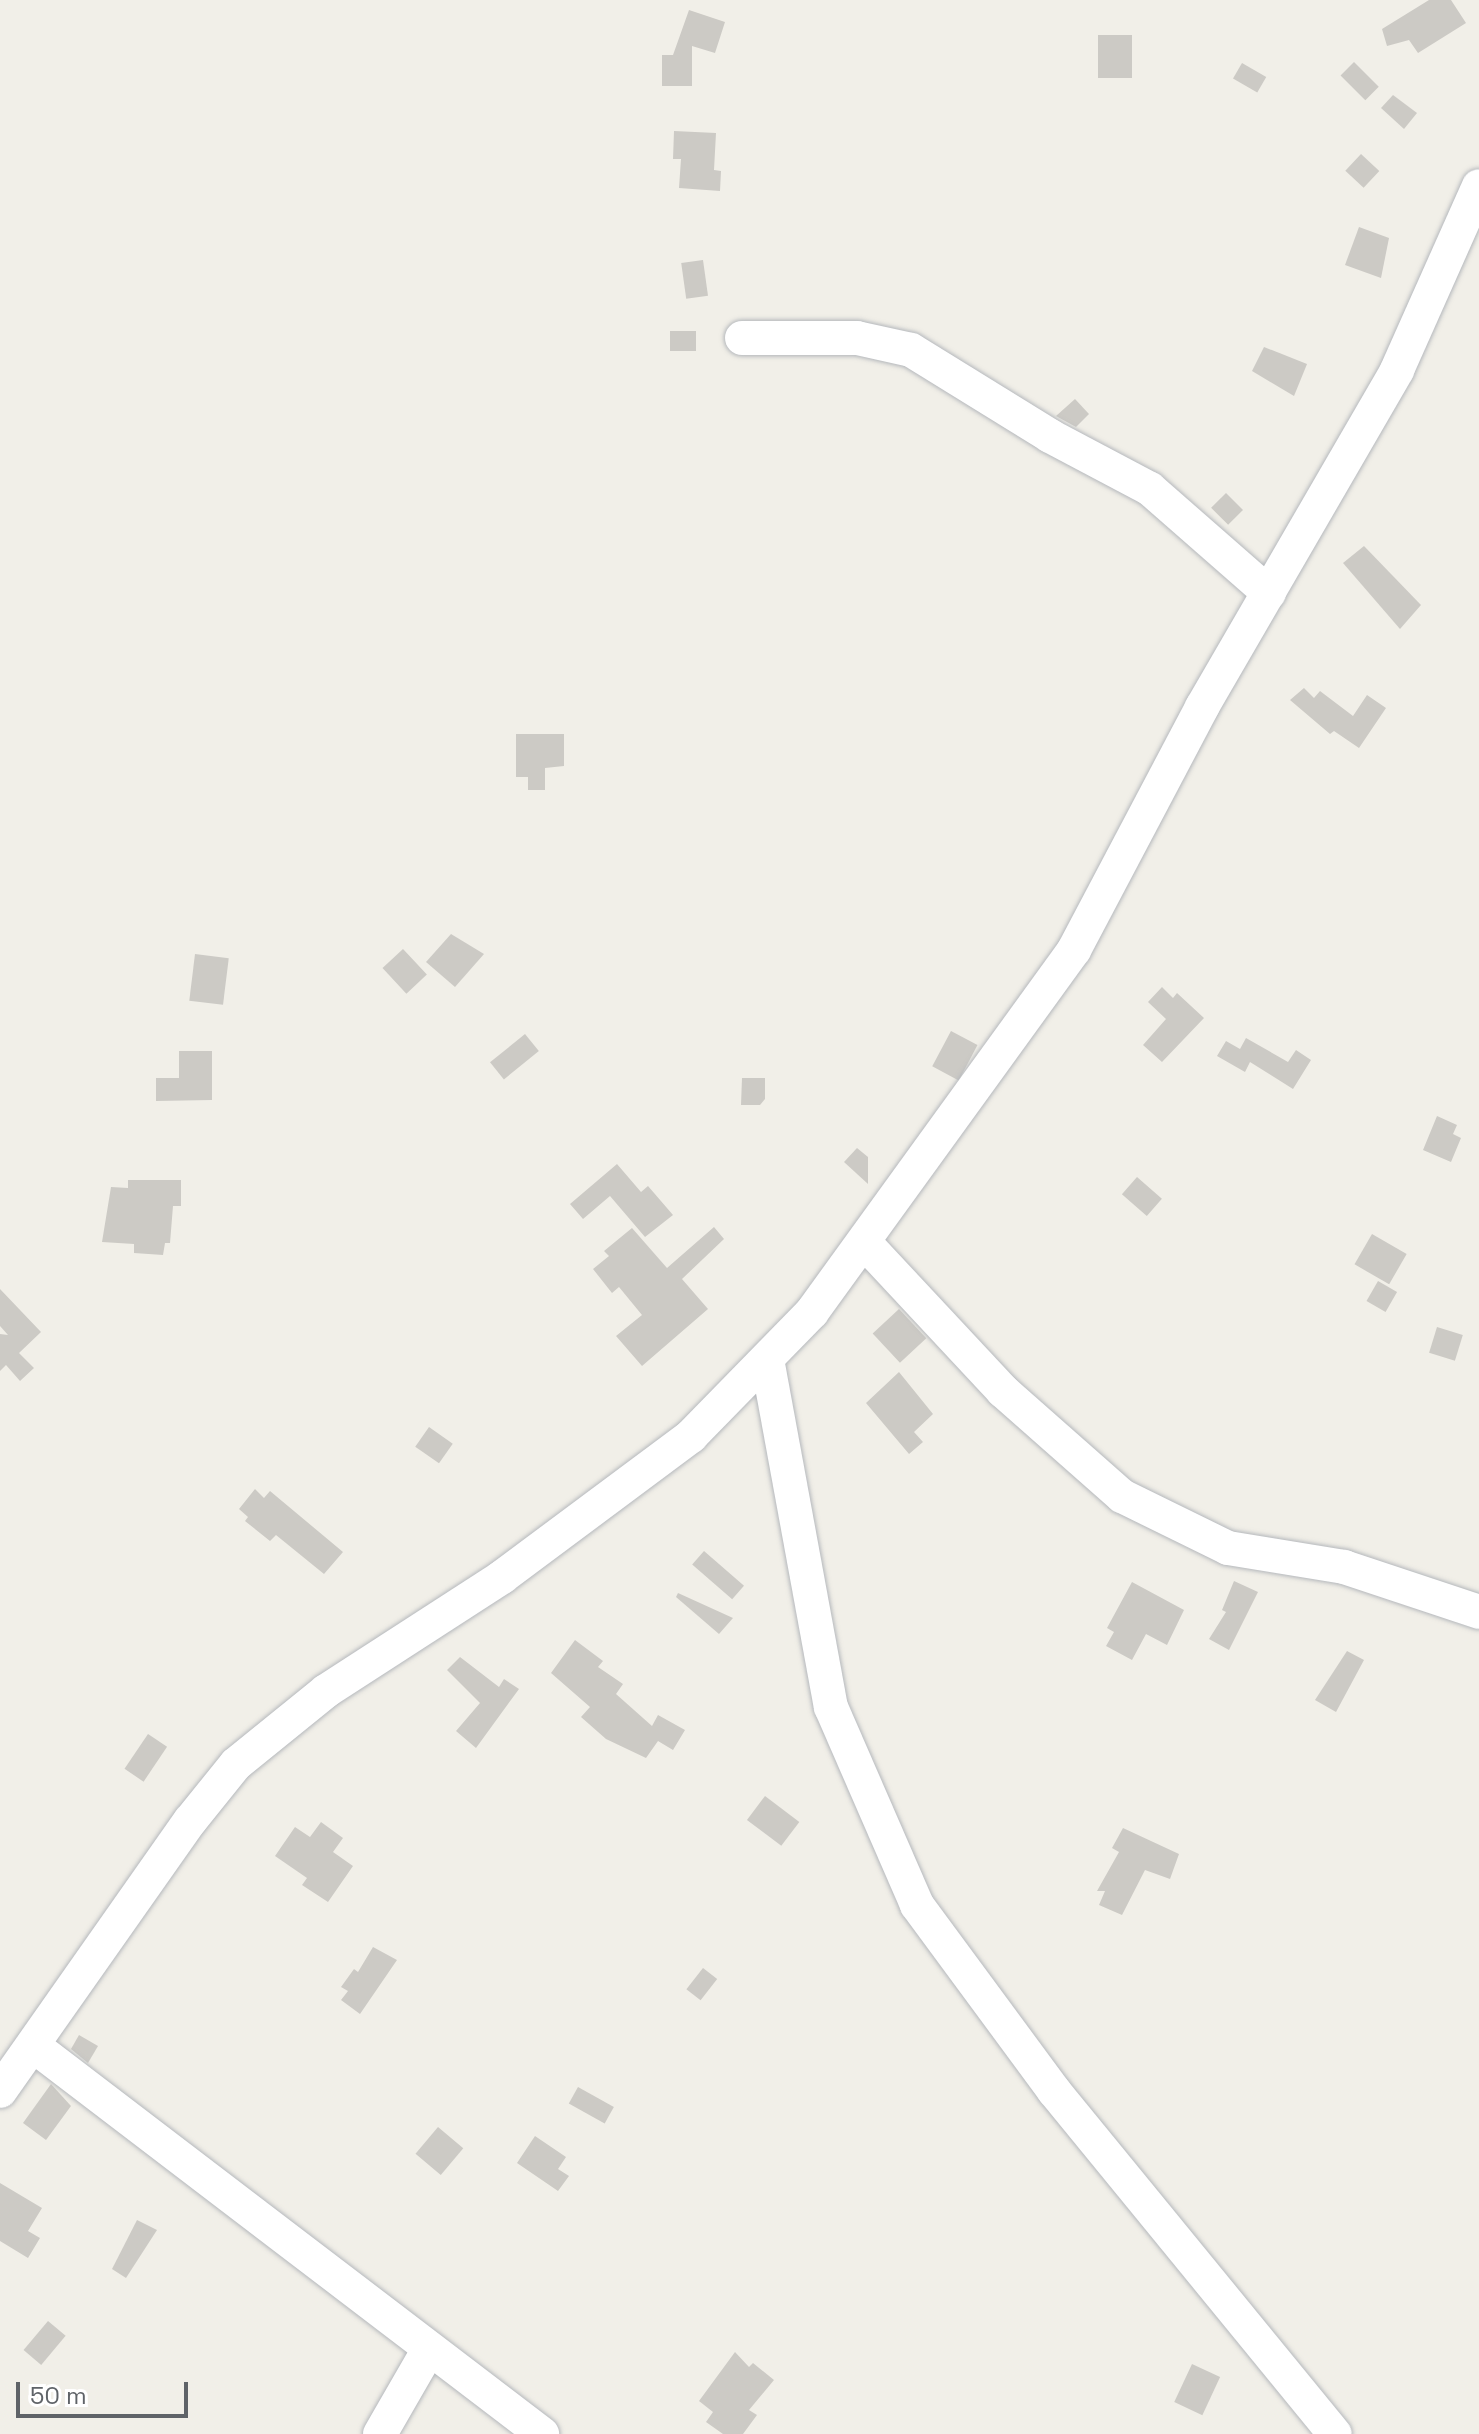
<!DOCTYPE html>
<html>
<head>
<meta charset="utf-8">
<style>
  body { margin:0 }
  #map { position:relative; width:1479px; height:2434px; overflow:hidden; background:#f1efe8; font-family:"Space Grotesk",sans-serif }
  div>[style] { position:absolute }
  .building>* { inset:0; background:#cccac5; transform-origin:0 0 }
  .roads { filter:drop-shadow(0 0 2px #b5b8bc) drop-shadow(0 0 2px #b5b8bc) }
  .minor>* { height:34px; margin:-17px; padding:0 17px; transform-origin:17px; border-radius:17px; background:#fff }
  span { translate:-50% -50%; white-space:nowrap; text-align:center; line-height:1.15; -webkit-text-stroke:8px #fff; paint-order:stroke }
  .scale { position:absolute; left:16px; top:2382px; width:172px; height:36px; box-sizing:border-box; border:4px solid #5f6368; border-top:0; padding-left:10px; font-size:24px; line-height:28px; white-space:nowrap; color:#5f6368; -webkit-text-stroke:6px #fff; paint-order:stroke }
</style>
</head>
<body>
<div id="map">
  <div class="building">
    <div style="clip-path:polygon(1429px 0,1451px 0,1466px 23px,1418px 53px,1409px 40px,1387px 46px,1382px 29px)"></div>
    <div style="clip-path:polygon(689px 10px,725px 22px,715px 53px,692px 46px,692px 86px,662px 86px,662px 55px,673px 55px)"></div>
    <div style="left:1098px;top:35px;width:34px;height:43px"></div>
    <div style="left:1354px;top:62px;width:35px;height:19px;rotate:45deg"></div>
    <div style="left:1242px;top:63px;width:28px;height:18px;rotate:30deg"></div>
    <div style="clip-path:polygon(1393px 95px,1417px 113px,1404px 129px,1381px 108px)"></div>
    <div style="clip-path:polygon(674px 131px,716px 133px,714px 170px,721px 171px,720px 191px,679px 188px,681px 159px,673px 159px)"></div>
    <div style="left:1361px;top:154px;width:25px;height:23px;rotate:43deg"></div>
    <div style="clip-path:polygon(1359px 227px,1389px 238px,1381px 278px,1345px 265px)"></div>
    <div style="left:703px;top:260px;width:36px;height:22px;rotate:82deg"></div>
    <div style="left:670px;top:331px;width:26px;height:20px"></div>
    <div style="clip-path:polygon(1264px 347px,1307px 364px,1294px 396px,1252px 371px)"></div>
    <div style="clip-path:polygon(1075px 399px,1089px 414px,1076px 427px,1056px 416px)"></div>
    <div style="left:1226px;top:493px;width:24px;height:21px;rotate:45deg"></div>
    <div style="clip-path:polygon(1364px 546px,1421px 605px,1400px 629px,1343px 563px)"></div>
    <div style="clip-path:polygon(1304px 688px,1314px 698px,1320px 691px,1353px 716px,1367px 695px,1386px 708px,1359px 748px,1334px 731px,1330px 734px,1290px 700px)"></div>
    <div style="clip-path:polygon(516px 734px,564px 734px,564px 766px,545px 768px,545px 790px,528px 790px,528px 777px,516px 777px)"></div>
    <div style="clip-path:polygon(451px 934px,484px 954px,455px 987px,426px 962px)"></div>
    <div style="left:403px;top:949px;width:35px;height:28px;rotate:47deg"></div>
    <div style="left:195px;top:954px;width:34px;height:47px;rotate:7deg"></div>
    <div style="clip-path:polygon(1162px 987px,1173px 998px,1177px 993px,1204px 1018px,1162px 1062px,1143px 1045px,1166px 1019px,1148px 1002px)"></div>
    <div style="left:951px;top:1031px;width:30px;height:40px;rotate:28deg"></div>
    <div style="left:525px;top:1034px;width:22px;height:45px;rotate:51deg"></div>
    <div style="clip-path:polygon(1246px 1038px,1288px 1062px,1296px 1050px,1311px 1060px,1293px 1089px,1250px 1062px,1245px 1072px,1217px 1056px,1226px 1041px,1240px 1049px)"></div>
    <div style="clip-path:polygon(179px 1051px,212px 1051px,212px 1100px,156px 1101px,156px 1078px,179px 1078px)"></div>
    <div style="clip-path:polygon(742px 1078px,765px 1078px,765px 1099px,760px 1105px,741px 1105px)"></div>
    <div style="clip-path:polygon(1437px 1116px,1457px 1125px,1453px 1134px,1461px 1138px,1451px 1162px,1423px 1150px)"></div>
    <div style="clip-path:polygon(857px 1148px,868px 1157px,868px 1184px,844px 1162px)"></div>
    <div style="clip-path:polygon(617px 1164px,641px 1192px,648px 1186px,673px 1215px,645px 1237px,610px 1196px,583px 1219px,570px 1204px)"></div>
    <div style="left:1137px;top:1177px;width:33px;height:23px;rotate:41deg"></div>
    <div style="clip-path:polygon(128px 1180px,181px 1180px,181px 1206px,173px 1206px,170px 1243px,165px 1243px,163px 1255px,134px 1253px,134px 1244px,102px 1242px,111px 1187px,128px 1188px)"></div>
    <div style="clip-path:polygon(714px 1227px,724px 1239px,682px 1279px,708px 1309px,642px 1366px,616px 1336px,642px 1315px,619px 1287px,612px 1293px,593px 1269px,609px 1256px,604px 1251px,632px 1228px,667px 1268px)"></div>
    <div style="left:1372px;top:1234px;width:40px;height:35px;rotate:30deg"></div>
    <div style="left:1378px;top:1281px;width:22px;height:23px;rotate:30deg"></div>
    <div style="clip-path:polygon(0 1289px,41px 1332px,19px 1353px,34px 1368px,20px 1381px,6px 1365px,0 1371px,0 1334px,8px 1335px,0 1326px)"></div>
    <div style="left:899px;top:1309px;width:40px;height:36px;rotate:47deg"></div>
    <div style="left:1437px;top:1327px;width:27px;height:27px;rotate:17deg"></div>
    <div style="clip-path:polygon(899px 1372px,933px 1414px,914px 1432px,923px 1442px,909px 1454px,866px 1403px)"></div>
    <div style="left:429px;top:1427px;width:29px;height:24px;rotate:35deg"></div>
    <div style="clip-path:polygon(255px 1489px,264px 1498px,270px 1491px,343px 1552px,324px 1574px,276px 1535px,270px 1541px,245px 1521px,248px 1517px,239px 1509px)"></div>
    <div style="left:704px;top:1551px;width:53px;height:18px;rotate:41deg"></div>
    <div style="clip-path:polygon(1234px 1581px,1258px 1592px,1229px 1650px,1209px 1639px,1226px 1612px,1222px 1610px)"></div>
    <div style="clip-path:polygon(1132px 1582px,1184px 1610px,1167px 1645px,1146px 1634px,1132px 1660px,1106px 1646px,1114px 1632px,1107px 1628px)"></div>
    <div style="clip-path:polygon(678px 1593px,733px 1618px,719px 1634px,676px 1597px)"></div>
    <div style="clip-path:polygon(575px 1640px,603px 1661px,598px 1667px,623px 1684px,616px 1694px,652px 1726px,658px 1715px,685px 1730px,673px 1750px,658px 1741px,646px 1758px,606px 1739px,581px 1717px,590px 1707px,551px 1673px)"></div>
    <div style="clip-path:polygon(1347px 1651px,1364px 1660px,1336px 1712px,1315px 1700px)"></div>
    <div style="clip-path:polygon(460px 1657px,499px 1687px,504px 1679px,519px 1689px,476px 1748px,456px 1731px,480px 1703px,447px 1670px)"></div>
    <div style="left:148px;top:1734px;width:23px;height:42px;rotate:34deg"></div>
    <div style="left:765px;top:1796px;width:43px;height:30px;rotate:37deg"></div>
    <div style="clip-path:polygon(321px 1822px,343px 1838px,333px 1852px,353px 1866px,328px 1902px,302px 1885px,307px 1878px,275px 1856px,295px 1827px,310px 1837px)"></div>
    <div style="clip-path:polygon(1123px 1828px,1179px 1854px,1170px 1879px,1145px 1870px,1122px 1915px,1099px 1905px,1105px 1891px,1097px 1891px,1119px 1852px,1112px 1848px)"></div>
    <div style="clip-path:polygon(373px 1947px,397px 1960px,360px 2014px,341px 2000px,348px 1991px,341px 1987px,354px 1969px,358px 1972px)"></div>
    <div style="left:703px;top:1968px;width:18px;height:27px;rotate:38deg"></div>
    <div style="clip-path:polygon(79px 2035px,98px 2046px,88px 2063px,71px 2049px)"></div>
    <div style="clip-path:polygon(51px 2084px,71px 2106px,46px 2140px,23px 2123px)"></div>
    <div style="left:578px;top:2087px;width:41px;height:19px;rotate:29deg"></div>
    <div style="left:438px;top:2127px;width:33px;height:35px;rotate:40deg"></div>
    <div style="clip-path:polygon(535px 2136px,566px 2157px,558px 2169px,569px 2176px,558px 2191px,517px 2163px)"></div>
    <div style="clip-path:polygon(0 2183px,42px 2208px,28px 2231px,40px 2238px,28px 2258px,0 2241px)"></div>
    <div style="clip-path:polygon(137px 2220px,157px 2230px,126px 2278px,112px 2269px)"></div>
    <div style="left:48px;top:2321px;width:23px;height:38px;rotate:40deg"></div>
    <div style="clip-path:polygon(735px 2352px,749px 2367px,753px 2363px,774px 2380px,749px 2410px,757px 2415px,743px 2434px,723px 2434px,706px 2422px,713px 2412px,699px 2401px)"></div>
    <div style="left:1192px;top:2364px;width:31px;height:42px;rotate:25deg"></div>
  </div>
  <div class="roads">
    <div class="minor">
      <div style="left:742px;top:338px;width:115px"></div>
      <div style="left:857px;top:338px;width:55px;rotate:12.5deg"></div>
      <div style="left:911px;top:350px;width:163px;rotate:31.7deg"></div>
      <div style="left:1050px;top:436px;width:113px;rotate:27.9deg"></div>
      <div style="left:1150px;top:489px;width:158px;rotate:41.2deg"></div>
      <div style="left:865px;top:1243px;width:202px;rotate:47deg"></div>
      <div style="left:1003px;top:1391px;width:159px;rotate:41.4deg"></div>
      <div style="left:1122px;top:1496px;width:118px;rotate:26.1deg"></div>
      <div style="left:1228px;top:1548px;width:118px;rotate:9.3deg"></div>
      <div style="left:1344px;top:1567px;width:142px;rotate:18.4deg"></div>
      <div style="left:767px;top:1359px;width:354px;rotate:79.6deg"></div>
      <div style="left:831px;top:1707px;width:216px;rotate:66.5deg"></div>
      <div style="left:917px;top:1905px;width:231px;rotate:53.6deg"></div>
      <div style="left:1054px;top:2091px;width:443px;rotate:50.7deg"></div>
      <div style="left:35px;top:2047px;width:638px;rotate:37.35deg"></div>
      <div style="left:0;top:2091px;width:330px;rotate:-54.9deg"></div>
      <div style="left:190px;top:1821px;width:73px;rotate:-51.1deg"></div>
      <div style="left:236px;top:1764px;width:116px;rotate:-39deg"></div>
      <div style="left:326px;top:1691px;width:210px;rotate:-32.9deg"></div>
      <div style="left:502px;top:1577px;width:236px;rotate:-36.7deg"></div>
      <div style="left:691px;top:1436px;width:173px;rotate:-45.7deg"></div>
      <div style="left:812px;top:1312px;width:447px;rotate:-54.1deg"></div>
      <div style="left:1074px;top:950px;width:275px;rotate:-62.2deg"></div>
      <div style="left:1202px;top:707px;width:389px;rotate:-59.9deg"></div>
      <div style="left:1397px;top:370px;width:201px;rotate:-66deg"></div>
      <div style="left:380px;top:2434px;width:96px;rotate:-60deg"></div>
    </div>
  </div>
  <div class="scale">50 m</div>
</div>
</body>
</html>
